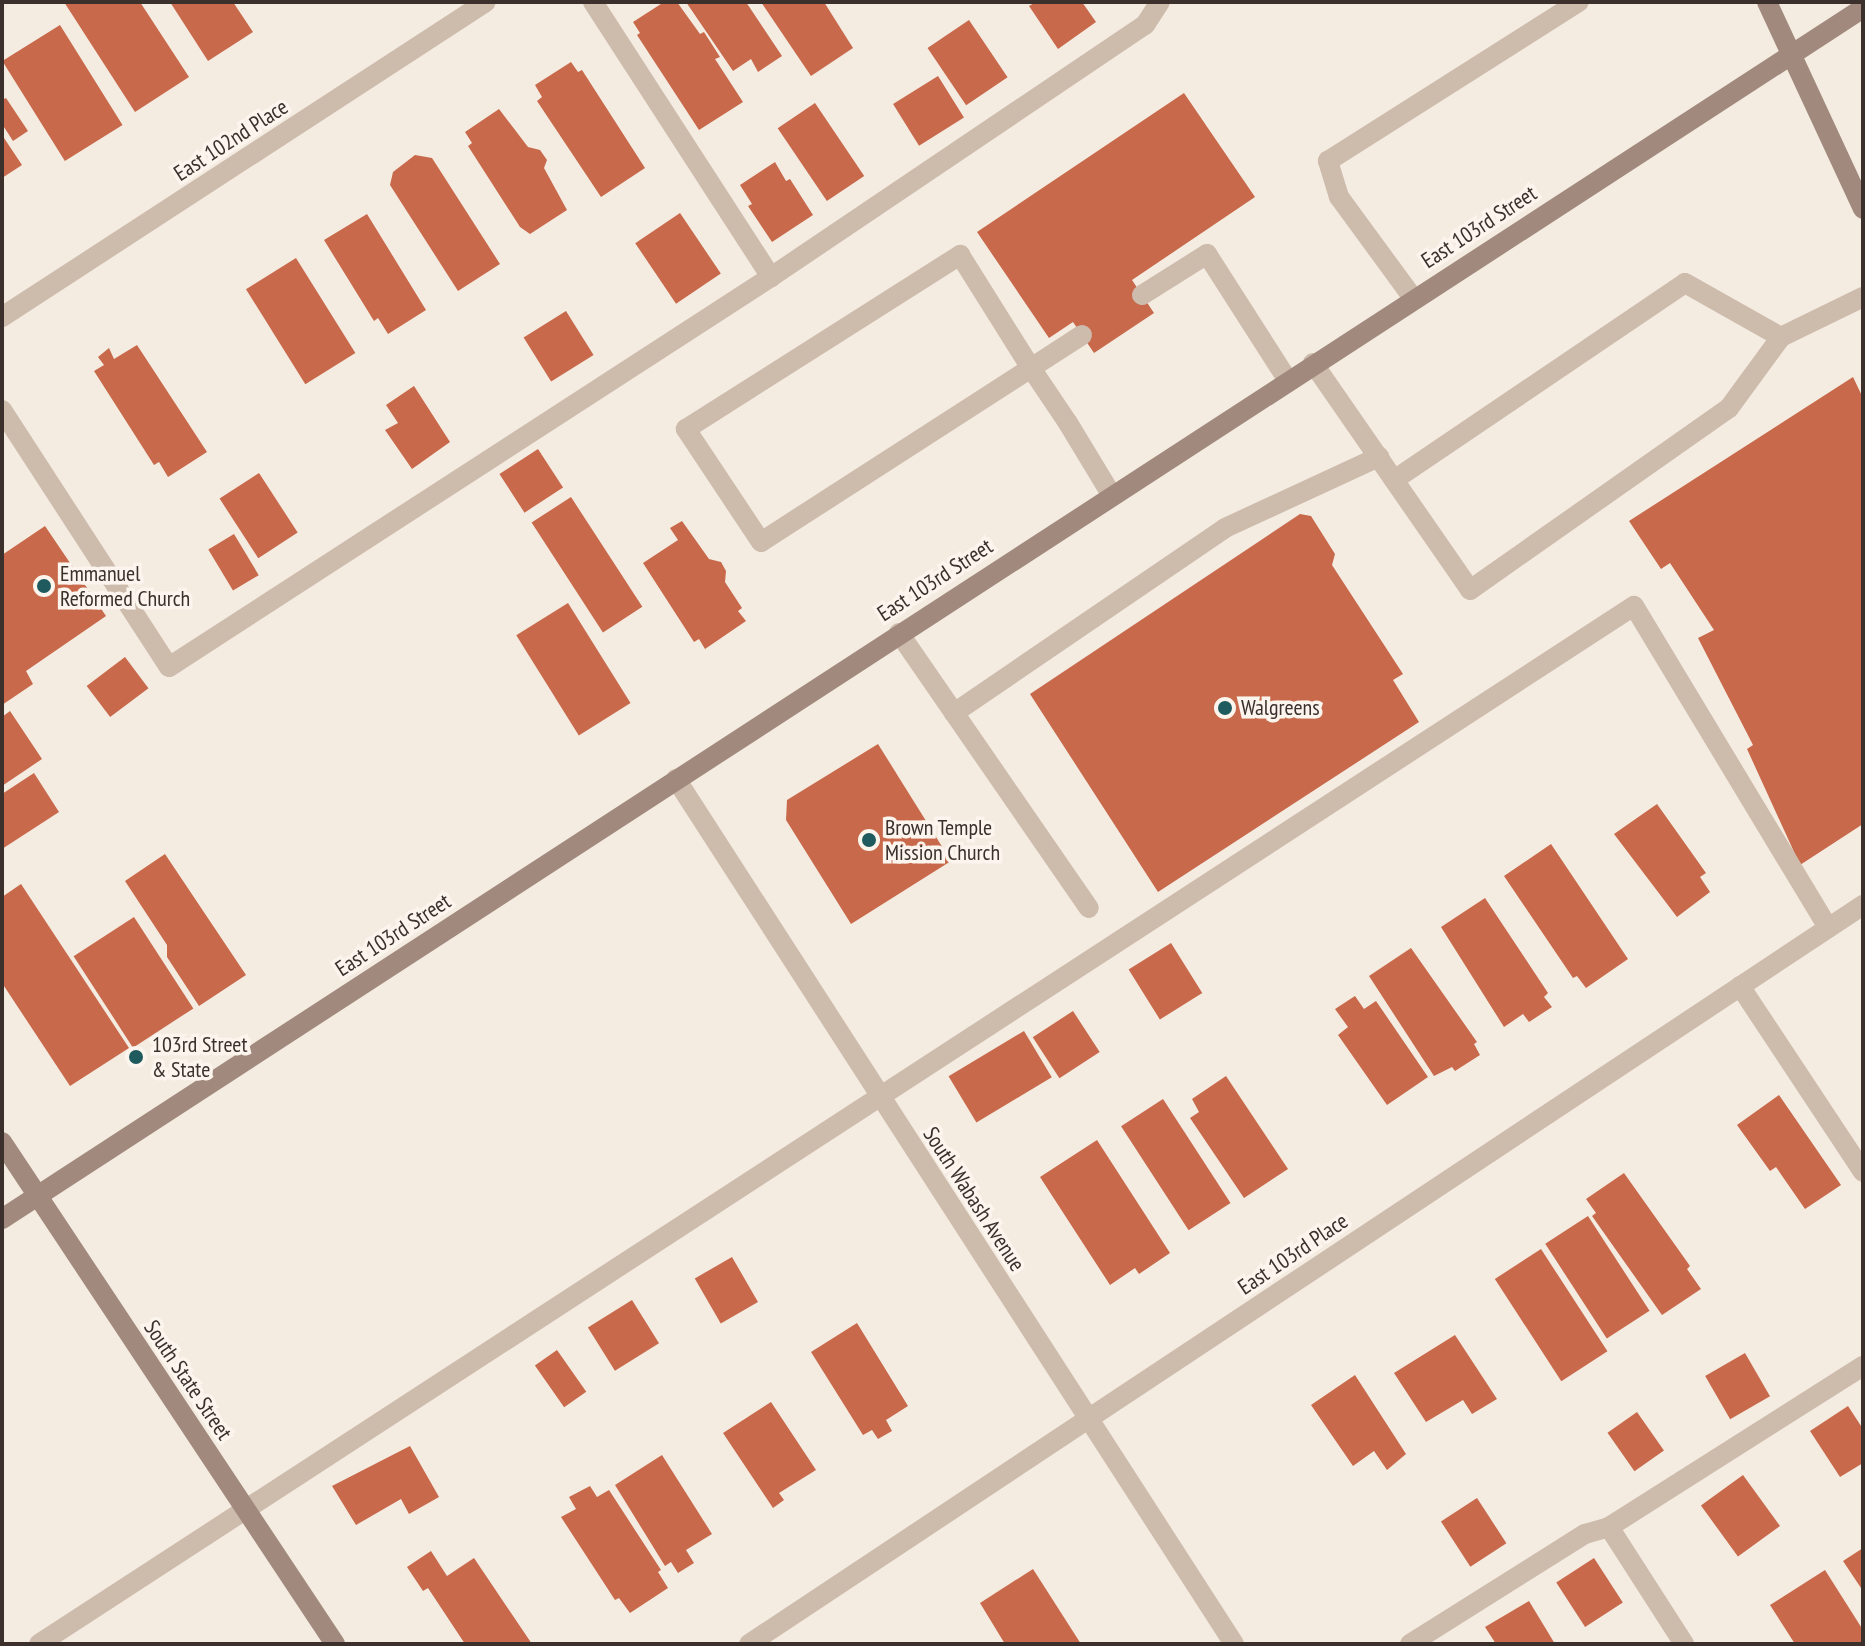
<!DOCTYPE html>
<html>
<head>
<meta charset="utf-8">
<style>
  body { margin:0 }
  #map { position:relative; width:1865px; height:1646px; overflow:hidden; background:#f4ebe1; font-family:"PT Sans Narrow",sans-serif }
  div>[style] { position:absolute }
  .building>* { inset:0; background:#c8694b; transform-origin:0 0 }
  .lane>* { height:20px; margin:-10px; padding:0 10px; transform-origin:10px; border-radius:10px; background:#cdbbac }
  .street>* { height:20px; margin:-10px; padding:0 10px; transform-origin:10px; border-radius:10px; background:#cdbbac }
  .secondary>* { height:20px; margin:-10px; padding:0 10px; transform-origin:10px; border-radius:10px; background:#a18a7d }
  .dots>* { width:22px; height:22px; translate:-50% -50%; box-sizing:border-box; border:4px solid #fbf5ee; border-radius:50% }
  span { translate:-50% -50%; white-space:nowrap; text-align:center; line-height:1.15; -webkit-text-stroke:7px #fbf5ee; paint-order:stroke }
  .street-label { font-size:22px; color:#3b302b }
  .poi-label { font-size:22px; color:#3b302b }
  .left { translate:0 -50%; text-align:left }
  .frame { position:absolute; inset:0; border:4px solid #3b302b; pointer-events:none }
</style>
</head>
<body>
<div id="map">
  <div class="building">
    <div style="clip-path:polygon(64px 2px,140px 2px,189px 77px,135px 112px)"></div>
    <div style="clip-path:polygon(170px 2px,233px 2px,253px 32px,208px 61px)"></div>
    <div style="clip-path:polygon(664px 2px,677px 2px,700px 34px,704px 32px,720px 57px,715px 59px,743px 102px,699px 130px,637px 35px,640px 33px,633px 22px)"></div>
    <div style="clip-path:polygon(686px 2px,746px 2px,782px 56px,758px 72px,751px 59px,733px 71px)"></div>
    <div style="clip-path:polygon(761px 2px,824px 2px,853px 48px,811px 76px)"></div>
    <div style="clip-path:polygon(1036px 2px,1082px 2px,1096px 22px,1058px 49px,1029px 6px)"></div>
    <div style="left:969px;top:20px;width:69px;height:50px;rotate:56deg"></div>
    <div style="left:60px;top:25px;width:118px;height:68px;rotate:58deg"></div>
    <div style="clip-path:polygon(571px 62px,578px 72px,582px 70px,645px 168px,601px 197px,537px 101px,542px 97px,535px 85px)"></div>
    <div style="left:938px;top:76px;width:49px;height:53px;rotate:58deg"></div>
    <div style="clip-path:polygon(1184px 93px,1255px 197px,1132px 280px,1154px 313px,1094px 353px,1073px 322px,1049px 338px,977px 232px)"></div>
    <div style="clip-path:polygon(6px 98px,28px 131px,13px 141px,2px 124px,2px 100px)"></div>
    <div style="left:815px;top:103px;width:88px;height:45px;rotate:56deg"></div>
    <div style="clip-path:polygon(499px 109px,528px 147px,540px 150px,547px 160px,544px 168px,567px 210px,530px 234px,520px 227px,468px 146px,472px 143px,465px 132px)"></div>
    <div style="clip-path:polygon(2px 135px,22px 165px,2px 178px)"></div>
    <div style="clip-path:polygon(415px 155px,432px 158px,500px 264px,458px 291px,390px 185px,393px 172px)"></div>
    <div style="clip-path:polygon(775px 162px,786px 181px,790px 179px,813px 215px,772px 242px,748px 206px,752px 204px,740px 185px)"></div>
    <div style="left:680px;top:213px;width:73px;height:54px;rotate:56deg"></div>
    <div style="clip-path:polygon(367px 214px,426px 310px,388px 334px,378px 318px,374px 321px,324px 240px)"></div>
    <div style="left:296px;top:258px;width:112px;height:59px;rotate:58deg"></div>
    <div style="left:566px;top:311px;width:52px;height:50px;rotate:58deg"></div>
    <div style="clip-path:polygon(137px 345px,207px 452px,168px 477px,159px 462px,154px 465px,94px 371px,104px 365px,98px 357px,109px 348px,114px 359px)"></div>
    <div style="clip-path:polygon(1853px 377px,1863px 398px,1863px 824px,1800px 865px,1747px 749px,1753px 745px,1698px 638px,1714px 630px,1670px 563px,1661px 569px,1629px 521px)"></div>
    <div style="clip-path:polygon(414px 386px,450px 442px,412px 469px,385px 430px,398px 423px,386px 405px)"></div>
    <div style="left:538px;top:449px;width:46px;height:46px;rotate:57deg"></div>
    <div style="left:259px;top:473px;width:71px;height:47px;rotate:57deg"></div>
    <div style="left:571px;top:497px;width:131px;height:47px;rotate:57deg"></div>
    <div style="clip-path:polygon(1300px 514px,1311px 516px,1335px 554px,1332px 565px,1403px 674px,1393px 680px,1419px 722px,1158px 892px,1030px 694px)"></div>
    <div style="clip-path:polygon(682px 521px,709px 559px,721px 562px,726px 571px,725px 582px,742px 608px,738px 611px,746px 621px,705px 649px,699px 639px,694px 642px,643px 563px,678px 540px,670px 528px)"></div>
    <div style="clip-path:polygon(45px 526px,106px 616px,26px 671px,33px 684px,2px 705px,2px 555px)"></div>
    <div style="left:234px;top:534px;width:48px;height:30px;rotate:59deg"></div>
    <div style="left:568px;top:603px;width:118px;height:61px;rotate:58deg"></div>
    <div style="left:125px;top:657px;width:39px;height:48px;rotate:53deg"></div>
    <div style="clip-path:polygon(10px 711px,42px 759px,2px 786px,2px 717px)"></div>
    <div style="clip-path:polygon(878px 744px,951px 861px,851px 924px,786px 820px,787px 800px)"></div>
    <div style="clip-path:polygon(34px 773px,59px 812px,2px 849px,2px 794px)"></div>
    <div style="clip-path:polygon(1657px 804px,1706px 873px,1700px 877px,1710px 892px,1677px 917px,1614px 834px)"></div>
    <div style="clip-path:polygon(1551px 844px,1628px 959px,1586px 988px,1577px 976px,1573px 978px,1504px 876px)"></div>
    <div style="clip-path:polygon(165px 854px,246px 975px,199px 1006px,167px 957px,167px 945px,125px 881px)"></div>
    <div style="clip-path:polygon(21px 884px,129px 1048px,70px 1086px,2px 983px,2px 897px)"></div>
    <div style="clip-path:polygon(1485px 898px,1548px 993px,1544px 997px,1552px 1007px,1529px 1022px,1523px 1014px,1504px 1027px,1441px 927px)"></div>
    <div style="left:134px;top:917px;width:109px;height:72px;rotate:57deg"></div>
    <div style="left:1171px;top:943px;width:59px;height:50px;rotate:58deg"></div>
    <div style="clip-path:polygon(1411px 948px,1477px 1042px,1474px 1044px,1480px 1055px,1455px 1071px,1452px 1067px,1434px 1076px,1369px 976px)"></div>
    <div style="clip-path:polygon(1355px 996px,1364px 1009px,1376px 1001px,1428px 1077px,1387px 1105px,1338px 1035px,1348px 1027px,1335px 1009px)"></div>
    <div style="left:1073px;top:1011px;width:49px;height:48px;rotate:57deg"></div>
    <div style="left:1024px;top:1031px;width:54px;height:88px;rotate:59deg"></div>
    <div style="clip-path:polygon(1226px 1076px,1288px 1169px,1244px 1198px,1190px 1118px,1199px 1112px,1192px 1099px)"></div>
    <div style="clip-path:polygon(1779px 1095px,1841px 1185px,1805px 1209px,1776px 1167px,1770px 1171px,1737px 1125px)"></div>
    <div style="left:1163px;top:1099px;width:124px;height:50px;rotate:57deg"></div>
    <div style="clip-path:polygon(1097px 1140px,1170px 1253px,1139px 1274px,1135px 1268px,1110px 1285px,1040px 1177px)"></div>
    <div style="clip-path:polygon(1624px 1173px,1690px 1266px,1687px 1269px,1701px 1289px,1662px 1315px,1592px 1216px,1596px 1213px,1586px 1199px)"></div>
    <div style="left:1588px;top:1216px;width:113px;height:51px;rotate:57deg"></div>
    <div style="left:1541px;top:1249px;width:122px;height:55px;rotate:57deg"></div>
    <div style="left:732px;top:1257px;width:52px;height:43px;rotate:60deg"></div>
    <div style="left:632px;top:1300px;width:51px;height:52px;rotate:58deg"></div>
    <div style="clip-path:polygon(857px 1323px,908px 1406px,886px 1420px,892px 1431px,878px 1439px,872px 1430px,863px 1435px,811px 1352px)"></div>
    <div style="clip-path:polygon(1455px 1335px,1497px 1399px,1472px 1414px,1463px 1400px,1426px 1422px,1394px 1373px)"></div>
    <div style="left:557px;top:1350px;width:51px;height:27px;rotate:55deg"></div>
    <div style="left:1745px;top:1353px;width:50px;height:46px;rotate:60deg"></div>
    <div style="clip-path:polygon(1355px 1375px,1406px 1454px,1387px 1470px,1374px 1451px,1353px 1466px,1311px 1405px)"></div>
    <div style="clip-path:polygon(771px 1402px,816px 1470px,779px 1493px,784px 1500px,773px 1508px,723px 1433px)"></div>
    <div style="clip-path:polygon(1848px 1406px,1863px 1429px,1863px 1463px,1840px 1477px,1810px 1431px)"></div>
    <div style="left:1637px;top:1412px;width:47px;height:36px;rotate:55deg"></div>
    <div style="clip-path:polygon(410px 1446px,439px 1497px,409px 1514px,401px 1499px,356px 1525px,332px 1486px)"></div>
    <div style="clip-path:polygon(662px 1455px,712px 1534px,686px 1550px,694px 1563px,678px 1573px,671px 1562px,665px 1566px,615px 1485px)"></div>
    <div style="left:1743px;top:1475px;width:63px;height:52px;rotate:54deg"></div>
    <div style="clip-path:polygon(590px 1486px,597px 1497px,609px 1490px,661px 1570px,658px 1572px,668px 1588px,630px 1613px,619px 1598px,615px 1600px,561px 1517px,576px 1509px,569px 1497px)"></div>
    <div style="left:1477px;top:1498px;width:54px;height:43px;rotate:57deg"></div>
    <div style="clip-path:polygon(1863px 1548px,1863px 1591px,1843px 1561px)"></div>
    <div style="clip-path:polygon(431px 1551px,447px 1576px,474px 1558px,532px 1644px,465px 1644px,428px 1588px,423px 1591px,407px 1567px)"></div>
    <div style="left:1594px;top:1558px;width:53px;height:45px;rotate:57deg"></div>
    <div style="clip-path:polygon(1033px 1569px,1081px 1644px,1005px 1644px,980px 1603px)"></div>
    <div style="clip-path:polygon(1825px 1570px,1863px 1630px,1863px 1644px,1795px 1644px,1770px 1605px)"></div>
    <div style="clip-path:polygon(1529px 1601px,1555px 1644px,1496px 1644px,1485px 1627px)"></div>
  </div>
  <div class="lane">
    <div style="left:593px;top:2px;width:328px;rotate:57.1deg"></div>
    <div style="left:1142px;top:295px;width:77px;rotate:-32.2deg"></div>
    <div style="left:1207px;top:254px;width:148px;rotate:57.4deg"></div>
    <div style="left:1413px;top:298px;width:125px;rotate:-126.2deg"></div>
    <div style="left:1339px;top:197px;width:38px;rotate:-107deg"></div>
    <div style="left:1328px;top:161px;width:297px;rotate:-32.4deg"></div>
    <div style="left:1082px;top:335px;width:61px;rotate:147.1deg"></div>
    <div style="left:1031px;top:368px;width:321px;rotate:147.2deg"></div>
    <div style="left:761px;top:542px;width:136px;rotate:-123.6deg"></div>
    <div style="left:686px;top:429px;width:325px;rotate:-32.4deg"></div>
    <div style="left:960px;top:255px;width:133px;rotate:57.9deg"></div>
    <div style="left:1031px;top:368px;width:66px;rotate:56.1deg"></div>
    <div style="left:1068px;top:423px;width:83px;rotate:58.8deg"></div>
    <div style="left:1313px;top:363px;width:276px;rotate:55.3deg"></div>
    <div style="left:1470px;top:590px;width:317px;rotate:-35.1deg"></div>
    <div style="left:1729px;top:408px;width:88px;rotate:-53.8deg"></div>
    <div style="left:1781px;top:337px;width:91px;rotate:-26deg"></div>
    <div style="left:2px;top:410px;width:306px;rotate:57deg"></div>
    <div style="left:169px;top:667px;width:717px;rotate:-32.94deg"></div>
    <div style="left:771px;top:277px;width:451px;rotate:-34deg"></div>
    <div style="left:1145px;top:25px;width:27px;rotate:-57deg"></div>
    <div style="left:1394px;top:480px;width:351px;rotate:-34.1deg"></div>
    <div style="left:1685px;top:283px;width:110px;rotate:29.4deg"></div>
    <div style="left:899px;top:633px;width:334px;rotate:55.4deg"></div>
    <div style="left:954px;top:713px;width:328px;rotate:-34.3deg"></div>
    <div style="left:1225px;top:528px;width:170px;rotate:-24.8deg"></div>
    <div style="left:1740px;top:986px;width:223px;rotate:56.5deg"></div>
    <div style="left:1609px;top:1527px;width:139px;rotate:57.3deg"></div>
    <div style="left:39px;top:1644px;width:1903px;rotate:-33.06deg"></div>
    <div style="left:1634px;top:606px;width:376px;rotate:58.9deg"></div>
    <div style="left:1410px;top:1644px;width:207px;rotate:-32.2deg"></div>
    <div style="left:1585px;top:1534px;width:25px;rotate:-16deg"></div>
    <div style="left:1609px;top:1527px;width:301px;rotate:-32.4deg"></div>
  </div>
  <div class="street">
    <div style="left:2px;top:317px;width:577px;rotate:-33.06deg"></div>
    <div style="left:676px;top:779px;width:1029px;rotate:57.17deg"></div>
    <div style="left:749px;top:1644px;width:1337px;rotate:-33.56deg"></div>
  </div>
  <div class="secondary">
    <div style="left:1767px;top:2px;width:228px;rotate:65.1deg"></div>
    <div style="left:2px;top:1142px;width:602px;rotate:56.44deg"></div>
    <div style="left:2px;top:1219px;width:2220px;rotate:-33.05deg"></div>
  </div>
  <div class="dots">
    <div style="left:44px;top:586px;background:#1f5a5e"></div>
    <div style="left:1225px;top:708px;background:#1f5a5e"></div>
    <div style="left:869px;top:840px;background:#1f5a5e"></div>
    <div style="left:136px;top:1057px;background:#1f5a5e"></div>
  </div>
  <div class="street-label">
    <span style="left:231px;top:140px;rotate:-33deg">East 102nd Place</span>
    <span style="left:1479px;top:227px;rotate:-33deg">East 103rd Street</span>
    <span style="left:935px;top:580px;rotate:-33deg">East 103rd Street</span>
    <span style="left:393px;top:935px;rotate:-33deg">East 103rd Street</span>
    <span style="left:974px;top:1199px;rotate:57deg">South Wabash Avenue</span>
    <span style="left:1293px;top:1254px;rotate:-34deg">East 103rd Place</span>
    <span style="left:188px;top:1380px;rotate:56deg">South State Street</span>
  </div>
  <div class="poi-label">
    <span class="left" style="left:60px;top:586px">Emmanuel<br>Reformed Church</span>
    <span class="left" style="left:1241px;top:708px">Walgreens</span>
    <span class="left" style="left:885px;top:840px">Brown Temple<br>Mission Church</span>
    <span class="left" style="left:152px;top:1057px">103rd Street<br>&amp; State</span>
  </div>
  <div class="frame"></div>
</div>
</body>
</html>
